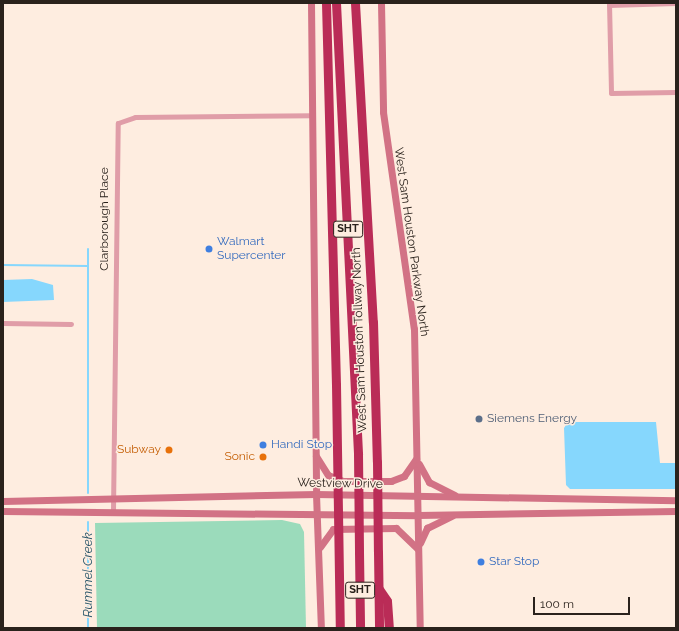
<!DOCTYPE html>
<html>
<head>
<meta charset="utf-8">
<style>
  body { margin:0 }
  #map { position:relative; width:679px; height:631px; overflow:hidden; background:#feede0; font-family:Raleway,sans-serif }
  div>[style] { position:absolute }
  .green>* { inset:0; background:#9bdbbb }
  .water>* { inset:0; background:#86d7fd }
  .stream>* { height:2px; margin:-1px; padding:0 1px; transform-origin:1px; border-radius:1px; background:#86d7fd }
  .minor>* { height:5px; margin:-2.5px; padding:0 2.5px; transform-origin:2.5px; border-radius:2.5px; background:#e09da8 }
  .secondary>* { height:7px; margin:-3.5px; padding:0 3.5px; transform-origin:3.5px; border-radius:3.5px; background:#d27285 }
  .motorway>* { height:9px; margin:-4.5px; padding:0 4.5px; transform-origin:4.5px; border-radius:4.5px; background:#ba2c57 }
  .motorway-bridge>* { height:9px; margin:-4.5px; padding:0 4.5px; transform-origin:4.5px; border-radius:4.5px; background:#ba2c57 }
  .dots>* { width:11px; height:11px; translate:-50% -50%; box-sizing:border-box; border:2px solid #feede0; border-radius:50% }
  span { translate:-50% -50%; white-space:nowrap; text-align:center; line-height:1.15; -webkit-text-stroke:3px #feede0; paint-order:stroke }
  .shield-label span { padding:1px 3px; background:#feede0; border:1px solid; border-radius:3px; -webkit-text-stroke-width:0 }
  .shield-label { font-size:11px; color:#2a221c; font-weight:700 }
  .street-label { font-size:12px; color:#2a221c }
  .shop-label { font-size:12px; color:#366cbe }
  .left { translate:0 -50%; text-align:left }
  .service-label { font-size:12px; color:#4e5e75 }
  .food-label { font-size:12px; color:#c56008 }
  .right { translate:-100% -50%; text-align:right }
  .water-label { font-size:13px; color:#29566a; font-style:italic }
  .frame { position:absolute; inset:0; border:4px solid #2a221c; pointer-events:none }
  .scale { position:absolute; left:533px; top:597px; width:97px; height:18px; box-sizing:border-box; border:2px solid #2a221c; border-top:0; padding-left:5px; font-size:12px; line-height:14px; white-space:nowrap; color:#2a221c; -webkit-text-stroke:3px #feede0; paint-order:stroke }
</style>
</head>
<body>
<div id="map">
  <div class="green">
    <div style="clip-path:polygon(282px 520px,300px 524px,304px 532px,306px 628px,97px 628px,95px 523px)"></div>
  </div>
  <div class="water">
    <div style="clip-path:polygon(32px 279px,53px 285px,54px 300px,3px 302px,3px 280px)"></div>
    <div style="clip-path:polygon(568px 422px,656px 422px,660px 463px,676px 463px,676px 489px,570px 489px,566px 485px,564px 428px)"></div>
  </div>
  <div class="stream">
    <div style="left:88px;top:249px;width:244px;rotate:90deg"></div>
    <div style="left:3px;top:265px;width:85px;rotate:0.7deg"></div>
    <div style="left:88px;top:522px;width:106px;rotate:90deg"></div>
  </div>
  <div class="minor">
    <div style="left:609px;top:3px;width:90px;rotate:88.7deg"></div>
    <div style="left:611px;top:93px;width:65px;rotate:-0.9deg"></div>
    <div style="left:609px;top:5px;width:67px;rotate:-1.7deg"></div>
    <div style="left:3px;top:323px;width:68px;rotate:0.8deg"></div>
    <div style="left:113px;top:511px;width:388px;rotate:-89.3deg"></div>
    <div style="left:118px;top:123px;width:18px;rotate:-19deg"></div>
    <div style="left:135px;top:117px;width:178px;rotate:-0.6deg"></div>
  </div>
  <div class="secondary">
    <div style="left:311px;top:3px;width:491px;rotate:89.4deg"></div>
    <div style="left:316px;top:494px;width:134px;rotate:87.9deg"></div>
    <div style="left:381px;top:3px;width:109px;rotate:88.9deg"></div>
    <div style="left:383px;top:112px;width:219px;rotate:81.9deg"></div>
    <div style="left:414px;top:329px;width:299px;rotate:88.9deg"></div>
    <div style="left:316px;top:456px;width:22px;rotate:58deg"></div>
    <div style="left:328px;top:475px;width:16px;rotate:22deg"></div>
    <div style="left:343px;top:481px;width:48px"></div>
    <div style="left:391px;top:481px;width:14px;rotate:-21deg"></div>
    <div style="left:404px;top:476px;width:21px;rotate:-55deg"></div>
    <div style="left:419px;top:464px;width:21px;rotate:61deg"></div>
    <div style="left:429px;top:482px;width:29px;rotate:27deg"></div>
    <div style="left:3px;top:501px;width:313px;rotate:-1.3deg"></div>
    <div style="left:316px;top:494px;width:360px;rotate:1deg"></div>
    <div style="left:3px;top:511px;width:415px;rotate:0.6deg"></div>
    <div style="left:418px;top:515px;width:258px;rotate:-0.9deg"></div>
    <div style="left:420px;top:543px;width:17px;rotate:-65deg"></div>
    <div style="left:427px;top:528px;width:28px;rotate:-26deg"></div>
    <div style="left:320px;top:547px;width:22px;rotate:-54deg"></div>
    <div style="left:333px;top:529px;width:63px;rotate:-0.9deg"></div>
    <div style="left:396px;top:528px;width:30px;rotate:44deg"></div>
  </div>
  <div class="motorway">
    <div style="left:326px;top:3px;width:382px;rotate:88.5deg"></div>
    <div style="left:336px;top:3px;width:452px;rotate:87.2deg"></div>
    <div style="left:355px;top:3px;width:320px;rotate:86.8deg"></div>
    <div style="left:373px;top:322px;width:140px;rotate:88.4deg"></div>
    <div style="left:359px;top:552px;width:76px;rotate:89.2deg"></div>
    <div style="left:378px;top:552px;width:76px;rotate:89.2deg"></div>
    <div style="left:379px;top:589px;width:14px;rotate:56deg"></div>
    <div style="left:387px;top:601px;width:27px;rotate:86deg"></div>
  </div>
  <div class="motorway-bridge">
    <div style="left:336px;top:385px;width:243px;rotate:89.1deg"></div>
    <div style="left:358px;top:454px;width:98px;rotate:89.4deg"></div>
    <div style="left:377px;top:462px;width:90px;rotate:89.4deg"></div>
  </div>
  <div class="dots">
    <div style="left:209px;top:249px;background:#3f7fe0"></div>
    <div style="left:479px;top:419px;background:#5c6f8a"></div>
    <div style="left:263px;top:445px;background:#3f7fe0"></div>
    <div style="left:169px;top:450px;background:#e8710a"></div>
    <div style="left:263px;top:457px;background:#e8710a"></div>
    <div style="left:481px;top:562px;background:#3f7fe0"></div>
  </div>
  <div class="shield-label">
    <span style="left:348px;top:229px">SHT</span>
    <span style="left:360px;top:590px">SHT</span>
  </div>
  <div class="street-label">
    <span style="left:105px;top:219px;rotate:-90deg">Clarborough Place</span>
    <span style="left:411px;top:242px;rotate:82deg">West Sam Houston Parkway North</span>
    <span style="left:360px;top:340px;rotate:-92deg">West Sam Houston Tollway North</span>
    <span style="left:340px;top:484px;rotate:1deg">Westview Drive</span>
  </div>
  <div class="shop-label">
    <span class="left" style="left:217px;top:249px">Walmart<br>Supercenter</span>
    <span class="left" style="left:271px;top:445px">Handi Stop</span>
    <span class="left" style="left:489px;top:562px">Star Stop</span>
  </div>
  <div class="service-label">
    <span class="left" style="left:487px;top:419px">Siemens Energy</span>
  </div>
  <div class="food-label">
    <span class="right" style="left:161px;top:450px">Subway</span>
    <span class="right" style="left:255px;top:457px">Sonic</span>
  </div>
  <div class="water-label">
    <span style="left:88px;top:575px;rotate:-90deg">Rummel Creek</span>
  </div>
  <div class="frame"></div>
  <div class="scale">100 m</div>
</div>
</body>
</html>
